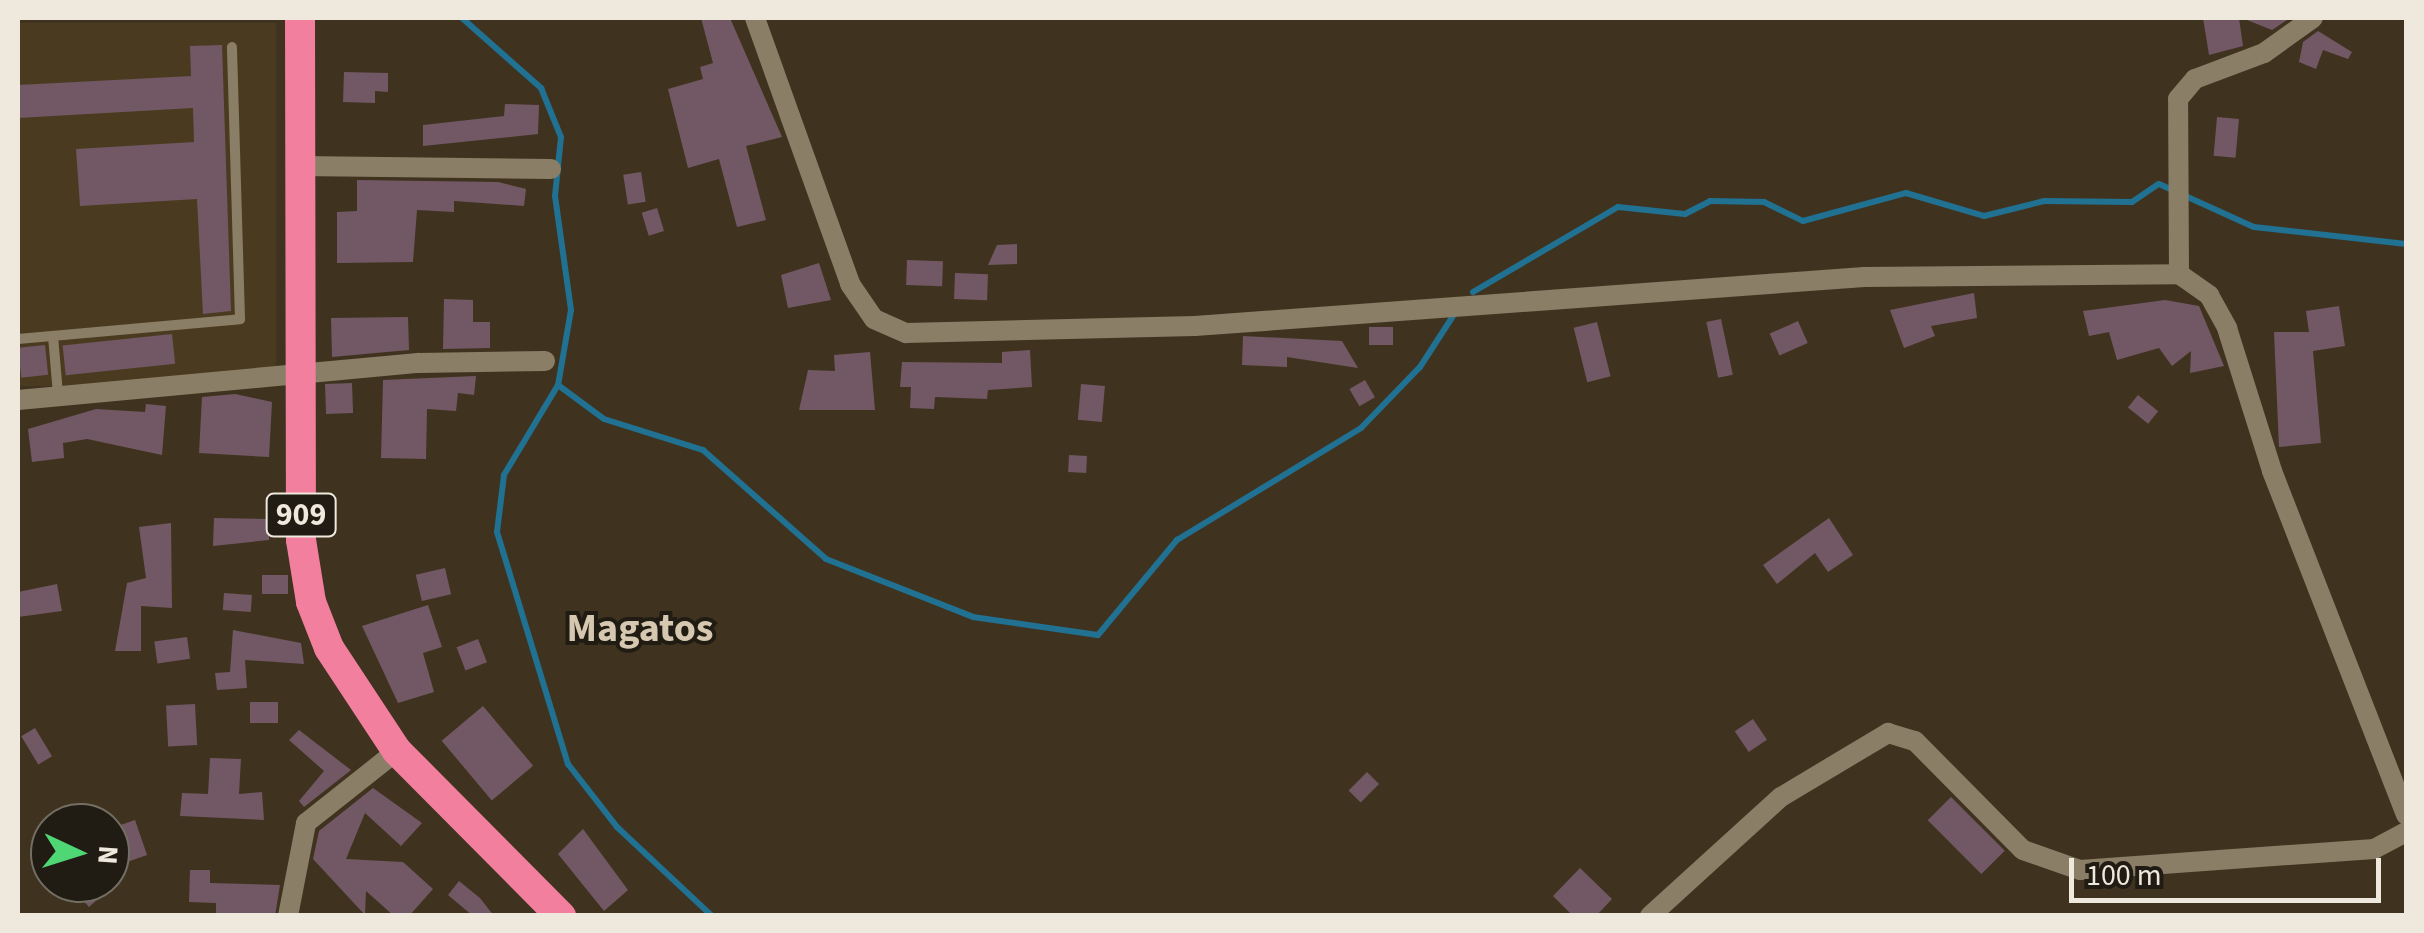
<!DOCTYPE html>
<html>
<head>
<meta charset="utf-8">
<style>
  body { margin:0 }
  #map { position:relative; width:2424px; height:933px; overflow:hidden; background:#3f331f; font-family:"Source Sans 3",sans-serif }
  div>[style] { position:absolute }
  .built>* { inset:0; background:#4a3b20; transform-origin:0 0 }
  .stream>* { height:6px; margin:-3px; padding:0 3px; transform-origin:3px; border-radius:3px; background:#207192 }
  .building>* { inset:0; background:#715864; transform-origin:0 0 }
  .lane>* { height:10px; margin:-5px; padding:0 5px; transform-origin:5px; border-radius:5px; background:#8b7e67 }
  .street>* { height:20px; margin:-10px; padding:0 10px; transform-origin:10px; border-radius:10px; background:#8b7e67 }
  .highway>* { height:30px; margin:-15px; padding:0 15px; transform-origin:15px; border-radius:15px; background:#f27f9d }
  span { translate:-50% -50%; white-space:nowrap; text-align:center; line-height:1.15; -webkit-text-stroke:8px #211c13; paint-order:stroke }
  .shield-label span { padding:2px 8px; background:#211c13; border:2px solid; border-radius:8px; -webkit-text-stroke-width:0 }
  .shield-label { font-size:32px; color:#efe8dc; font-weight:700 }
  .quarter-label { font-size:40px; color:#d6c8b0; font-weight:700 }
  .frame { position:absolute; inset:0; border:20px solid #efe8dc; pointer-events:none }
  .north { position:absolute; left:30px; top:803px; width:100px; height:100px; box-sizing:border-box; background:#211c13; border:2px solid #736e63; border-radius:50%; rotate:94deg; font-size:28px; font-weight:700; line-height:40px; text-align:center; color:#efe8dc }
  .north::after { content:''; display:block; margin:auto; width:35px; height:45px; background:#4fd675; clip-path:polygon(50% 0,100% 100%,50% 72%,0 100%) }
  .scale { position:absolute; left:2069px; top:858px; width:312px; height:45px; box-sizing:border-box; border:5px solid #efe8dc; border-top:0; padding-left:12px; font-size:30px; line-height:35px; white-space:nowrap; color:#efe8dc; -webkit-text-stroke:8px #211c13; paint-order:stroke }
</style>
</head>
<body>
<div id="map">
  <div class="built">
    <div style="left:18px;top:23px;width:258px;height:363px"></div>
  </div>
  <div class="stream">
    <div style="left:462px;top:18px;width:106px;rotate:41.5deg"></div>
    <div style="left:541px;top:88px;width:53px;rotate:67.8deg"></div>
    <div style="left:561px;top:137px;width:59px;rotate:95.8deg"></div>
    <div style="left:555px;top:196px;width:115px;rotate:82deg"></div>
    <div style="left:571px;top:310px;width:76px;rotate:99.8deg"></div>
    <div style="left:558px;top:385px;width:105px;rotate:121deg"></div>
    <div style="left:504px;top:475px;width:57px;rotate:97deg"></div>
    <div style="left:497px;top:532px;width:243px;rotate:73deg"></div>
    <div style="left:568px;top:764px;width:80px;rotate:52.1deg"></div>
    <div style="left:617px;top:827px;width:130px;rotate:43.1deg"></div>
    <div style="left:1473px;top:292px;width:168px;rotate:-30.4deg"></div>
    <div style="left:1618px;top:207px;width:67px;rotate:6deg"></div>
    <div style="left:1685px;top:214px;width:28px;rotate:-27deg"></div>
    <div style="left:1710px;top:201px;width:54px;rotate:1.1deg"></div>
    <div style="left:1764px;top:202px;width:43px;rotate:26deg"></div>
    <div style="left:1803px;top:221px;width:107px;rotate:-15.2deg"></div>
    <div style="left:1906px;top:193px;width:81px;rotate:16.4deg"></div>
    <div style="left:1984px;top:216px;width:62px;rotate:-14deg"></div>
    <div style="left:2044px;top:201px;width:88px;rotate:0.7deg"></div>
    <div style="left:2132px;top:202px;width:32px;rotate:-34deg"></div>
    <div style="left:2159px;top:184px;width:104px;rotate:24.4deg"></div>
    <div style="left:2254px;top:227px;width:153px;rotate:6.4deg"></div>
    <div style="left:558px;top:385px;width:57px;rotate:36.5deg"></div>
    <div style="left:604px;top:419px;width:104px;rotate:17.4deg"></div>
    <div style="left:703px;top:450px;width:164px;rotate:41.5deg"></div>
    <div style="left:826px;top:559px;width:158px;rotate:21.5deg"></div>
    <div style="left:973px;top:617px;width:126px;rotate:8.2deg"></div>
    <div style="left:1098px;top:635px;width:124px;rotate:-50.3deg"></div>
    <div style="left:1177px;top:540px;width:215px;rotate:-31.3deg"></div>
    <div style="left:1361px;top:428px;width:85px;rotate:-46deg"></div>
    <div style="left:1420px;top:367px;width:64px;rotate:-57.1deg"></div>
  </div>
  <div class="building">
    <div style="clip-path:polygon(701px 18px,730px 18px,782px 137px,746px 146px,766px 220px,737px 227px,719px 159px,688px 168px,668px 89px,703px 79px,700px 67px,713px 63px)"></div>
    <div style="clip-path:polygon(2203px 18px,2239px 18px,2243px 46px,2209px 55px)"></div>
    <div style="clip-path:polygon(2242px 18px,2290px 18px,2272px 30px)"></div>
    <div style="clip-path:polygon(2318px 31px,2352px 52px,2348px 59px,2323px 50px,2316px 69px,2299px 62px,2303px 42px)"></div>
    <div style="clip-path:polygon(222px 45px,231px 311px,203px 314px,197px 199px,80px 206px,76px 149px,194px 142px,193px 108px,18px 118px,18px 85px,191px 76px,190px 46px)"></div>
    <div style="clip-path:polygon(344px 72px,388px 73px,388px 92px,375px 91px,375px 103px,343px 102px)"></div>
    <div style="clip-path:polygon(505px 104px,539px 105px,538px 134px,423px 146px,423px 125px,504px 116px)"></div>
    <div style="left:2217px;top:117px;width:22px;height:39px;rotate:5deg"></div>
    <div style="left:641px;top:172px;width:30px;height:18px;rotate:81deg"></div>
    <div style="clip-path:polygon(357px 180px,498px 182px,526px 189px,524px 206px,454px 201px,454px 212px,417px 210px,413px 262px,337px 263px,337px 212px,357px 211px)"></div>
    <div style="left:657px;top:208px;width:24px;height:16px;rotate:73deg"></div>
    <div style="clip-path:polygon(1017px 244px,1017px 264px,988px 265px,997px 245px)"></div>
    <div style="left:907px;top:260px;width:36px;height:25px;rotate:2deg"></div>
    <div style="clip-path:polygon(819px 263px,831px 300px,788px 308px,781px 275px)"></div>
    <div style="left:955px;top:273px;width:33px;height:26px;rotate:2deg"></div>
    <div style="clip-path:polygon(1974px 293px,1977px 318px,1931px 326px,1935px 336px,1904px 348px,1890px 310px)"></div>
    <div style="clip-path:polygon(444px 299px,473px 300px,473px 322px,490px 322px,490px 348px,443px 349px)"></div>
    <div style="clip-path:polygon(2165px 300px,2199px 306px,2224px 366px,2190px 373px,2191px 351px,2172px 366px,2159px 348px,2117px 360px,2109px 332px,2089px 336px,2083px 311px)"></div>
    <div style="clip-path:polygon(2339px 306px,2345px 346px,2313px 351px,2321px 443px,2279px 447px,2274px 332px,2309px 332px,2306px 311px)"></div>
    <div style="clip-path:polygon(408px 317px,409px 350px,332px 357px,331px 318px)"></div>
    <div style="left:1721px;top:319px;width:57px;height:15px;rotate:78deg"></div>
    <div style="left:1798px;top:321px;width:24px;height:31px;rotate:66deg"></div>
    <div style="left:1597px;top:322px;width:56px;height:24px;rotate:76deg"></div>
    <div style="left:1369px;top:327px;width:24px;height:18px"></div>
    <div style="left:172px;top:334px;width:30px;height:110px;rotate:84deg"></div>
    <div style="clip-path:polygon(1243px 336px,1342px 341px,1358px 368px,1287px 357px,1287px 367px,1242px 365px)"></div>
    <div style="left:45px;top:345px;width:30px;height:27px;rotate:84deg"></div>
    <div style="clip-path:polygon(1030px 350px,1032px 387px,988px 390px,987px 399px,935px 397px,934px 409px,910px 408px,911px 387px,900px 387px,902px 362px,1002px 363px,1002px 352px)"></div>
    <div style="clip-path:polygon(870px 352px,875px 410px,799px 410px,808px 370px,835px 371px,834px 355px)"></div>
    <div style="clip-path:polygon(476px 376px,474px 395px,458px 393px,456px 411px,427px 409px,426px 459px,381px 458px,383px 380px)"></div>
    <div style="left:1365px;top:380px;width:20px;height:18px;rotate:60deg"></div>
    <div style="left:352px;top:383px;width:30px;height:27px;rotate:88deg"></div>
    <div style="left:1081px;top:384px;width:24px;height:36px;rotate:5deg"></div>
    <div style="clip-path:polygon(235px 394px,272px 402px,269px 457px,199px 453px,202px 397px)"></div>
    <div style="left:2138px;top:395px;width:26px;height:16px;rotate:39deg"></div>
    <div style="clip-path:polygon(146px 404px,166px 406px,162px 455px,87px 439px,63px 443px,64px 458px,32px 462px,28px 429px,96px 409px,145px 412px)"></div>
    <div style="left:1069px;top:455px;width:18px;height:17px;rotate:3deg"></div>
    <div style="clip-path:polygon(214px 518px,270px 519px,269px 540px,213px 546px)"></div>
    <div style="clip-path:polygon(1829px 518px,1853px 555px,1828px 572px,1815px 553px,1777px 584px,1763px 565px)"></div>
    <div style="clip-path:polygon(171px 523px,172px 608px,141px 606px,141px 651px,115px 651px,127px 583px,146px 578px,139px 527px)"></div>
    <div style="left:445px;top:568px;width:27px;height:30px;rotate:77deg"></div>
    <div style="left:262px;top:575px;width:26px;height:19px"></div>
    <div style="clip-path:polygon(57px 584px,62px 611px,18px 617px,18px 592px)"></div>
    <div style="left:224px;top:593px;width:28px;height:17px;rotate:4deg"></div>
    <div style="clip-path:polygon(428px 605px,442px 647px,423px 653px,434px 692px,398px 703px,362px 626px)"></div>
    <div style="clip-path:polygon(233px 630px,301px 643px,304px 664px,245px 660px,247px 688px,217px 690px,215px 673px,230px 672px)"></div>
    <div style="left:187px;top:637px;width:22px;height:33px;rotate:82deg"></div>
    <div style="left:478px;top:639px;width:25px;height:23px;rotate:69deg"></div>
    <div style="left:250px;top:702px;width:28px;height:21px"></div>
    <div style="left:195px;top:704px;width:41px;height:29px;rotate:87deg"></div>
    <div style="left:483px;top:706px;width:78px;height:54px;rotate:50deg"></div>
    <div style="left:1753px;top:719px;width:25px;height:22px;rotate:56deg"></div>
    <div style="left:35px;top:728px;width:33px;height:16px;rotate:59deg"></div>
    <div style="clip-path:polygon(299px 730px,351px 770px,304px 807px,299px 801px,324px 771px,289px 740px)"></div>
    <div style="clip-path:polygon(210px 758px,241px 759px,239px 794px,262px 792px,264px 820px,180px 816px,182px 793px,208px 794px)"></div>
    <div style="left:1367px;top:772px;width:17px;height:26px;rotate:45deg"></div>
    <div style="clip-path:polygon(373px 788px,422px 823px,401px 846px,365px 813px,346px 859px,403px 862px,433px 889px,409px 916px,394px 916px,366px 891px,365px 915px,313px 859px,319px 831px)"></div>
    <div style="left:1951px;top:797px;width:76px;height:33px;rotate:45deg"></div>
    <div style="left:135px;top:820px;width:37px;height:22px;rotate:71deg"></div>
    <div style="clip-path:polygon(583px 829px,628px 890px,604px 911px,558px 854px)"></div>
    <div style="clip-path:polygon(1580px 868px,1612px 899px,1596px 916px,1573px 916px,1553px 896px)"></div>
    <div style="clip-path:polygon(190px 870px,210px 870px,210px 883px,280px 885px,275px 916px,216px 916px,216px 903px,189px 902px)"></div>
    <div style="clip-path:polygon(459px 881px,480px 898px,494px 916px,473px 916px,448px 895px)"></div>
    <div style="clip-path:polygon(67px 883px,116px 883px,89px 907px)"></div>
  </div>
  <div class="lane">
    <div style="left:53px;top:336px;width:58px;rotate:85.1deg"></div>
    <div style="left:18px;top:339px;width:223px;rotate:-5.1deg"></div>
    <div style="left:240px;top:319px;width:272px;rotate:-91.7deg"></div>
  </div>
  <div class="street">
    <div style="left:755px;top:18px;width:282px;rotate:70.3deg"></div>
    <div style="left:850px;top:284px;width:42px;rotate:55.6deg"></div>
    <div style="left:874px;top:319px;width:35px;rotate:24deg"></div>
    <div style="left:906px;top:333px;width:289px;rotate:-1.4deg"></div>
    <div style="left:1195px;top:326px;width:671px;rotate:-4.19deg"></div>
    <div style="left:1864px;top:277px;width:315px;rotate:-0.5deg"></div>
    <div style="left:2179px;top:274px;width:37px;rotate:35deg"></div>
    <div style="left:2209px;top:295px;width:38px;rotate:61deg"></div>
    <div style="left:2227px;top:328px;width:150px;rotate:72.5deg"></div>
    <div style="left:2272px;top:471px;width:369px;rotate:68.7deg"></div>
    <div style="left:299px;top:166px;width:252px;rotate:0.7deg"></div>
    <div style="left:2179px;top:274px;width:175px;rotate:-90.3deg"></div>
    <div style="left:2178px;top:99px;width:26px;rotate:-50deg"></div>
    <div style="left:2195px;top:79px;width:74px;rotate:-20.6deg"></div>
    <div style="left:2264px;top:53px;width:60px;rotate:-35.5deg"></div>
    <div style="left:18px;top:400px;width:402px;rotate:-5.3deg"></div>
    <div style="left:418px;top:363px;width:127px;rotate:-0.9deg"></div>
    <div style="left:288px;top:916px;width:95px;rotate:-79deg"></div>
    <div style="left:306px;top:823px;width:116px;rotate:-38.4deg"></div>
    <div style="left:1650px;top:916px;width:177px;rotate:-42.3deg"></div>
    <div style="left:1781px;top:797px;width:125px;rotate:-30.9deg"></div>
    <div style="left:1888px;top:733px;width:28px;rotate:17deg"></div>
    <div style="left:1915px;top:741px;width:153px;rotate:45.3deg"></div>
    <div style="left:2023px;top:850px;width:60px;rotate:19.3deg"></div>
    <div style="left:2080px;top:870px;width:295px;rotate:-4.1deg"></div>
    <div style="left:2374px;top:849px;width:36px;rotate:-28deg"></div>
  </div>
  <div class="highway">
    <div style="left:300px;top:18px;width:522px;rotate:89.89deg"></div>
    <div style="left:301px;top:540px;width:63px;rotate:80.8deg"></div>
    <div style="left:311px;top:602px;width:49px;rotate:68.6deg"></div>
    <div style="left:329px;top:648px;width:123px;rotate:56.6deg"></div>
    <div style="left:397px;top:751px;width:233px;rotate:45.2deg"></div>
  </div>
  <div class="shield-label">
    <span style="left:301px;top:515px">909</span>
  </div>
  <div class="quarter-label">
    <span style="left:640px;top:629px">Magatos</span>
  </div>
  <div class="frame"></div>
  <div class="north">N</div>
  <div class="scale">100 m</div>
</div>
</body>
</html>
